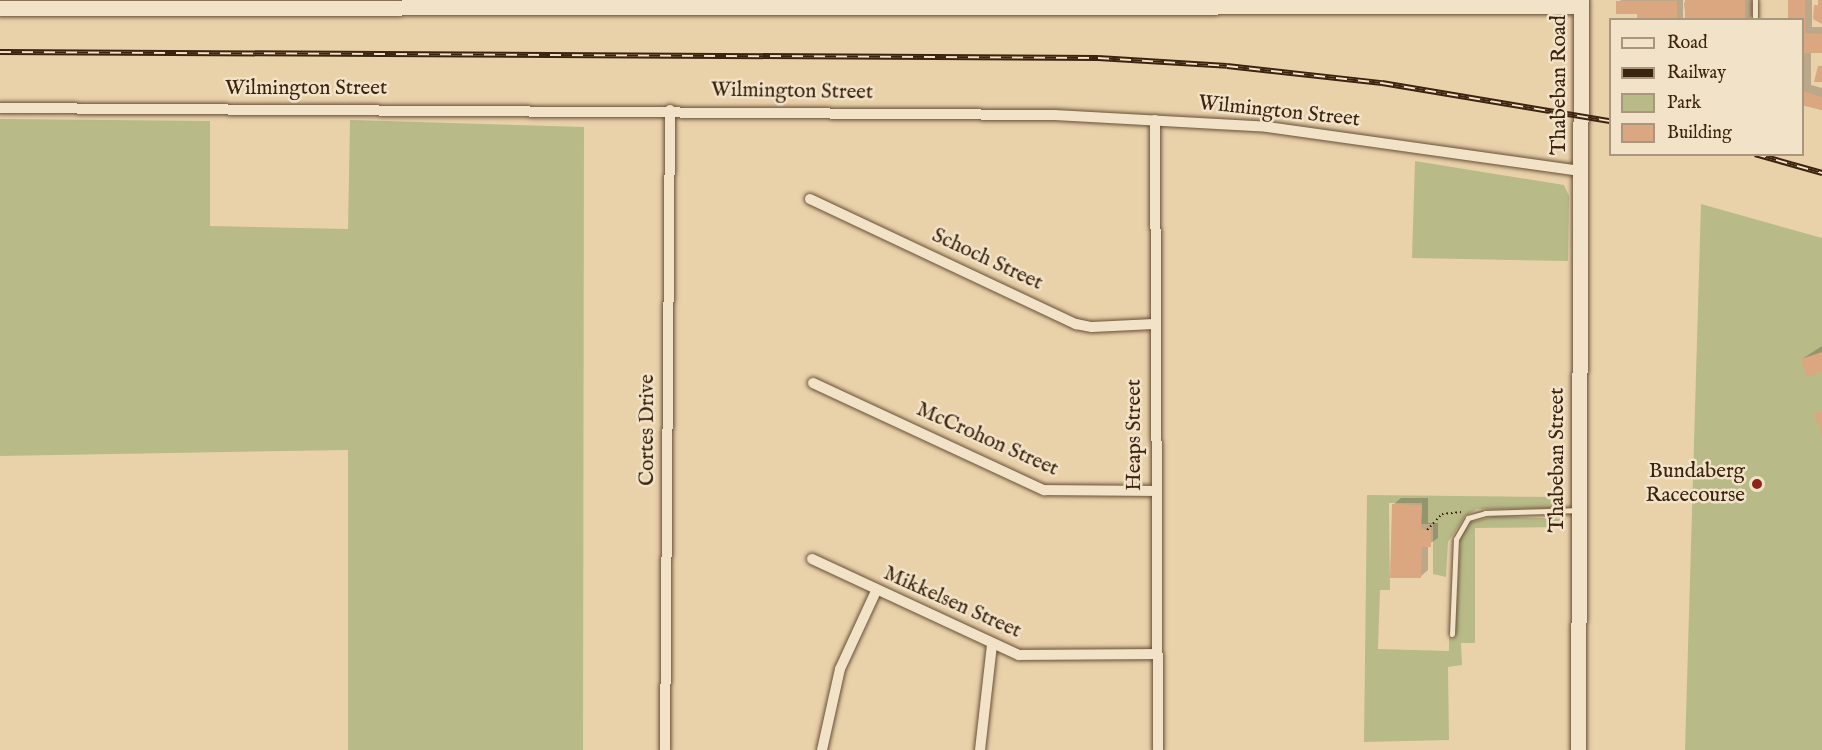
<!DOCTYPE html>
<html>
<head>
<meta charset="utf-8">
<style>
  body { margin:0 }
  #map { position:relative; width:1822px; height:750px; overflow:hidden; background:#e9d2aa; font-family:"IM FELL English",serif }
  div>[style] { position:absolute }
  .green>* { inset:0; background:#b8bb87 }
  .shadow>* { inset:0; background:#0003 }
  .building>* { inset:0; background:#daa780; transform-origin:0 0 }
  .path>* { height:2px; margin-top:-1px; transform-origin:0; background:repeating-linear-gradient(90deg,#3c230f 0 1.5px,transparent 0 4.5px) }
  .roads { filter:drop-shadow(0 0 2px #674f36) drop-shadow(0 0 2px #674f36) }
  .lane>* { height:5px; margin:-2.5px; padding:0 2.5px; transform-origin:2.5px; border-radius:2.5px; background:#f1e2c8 }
  .street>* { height:10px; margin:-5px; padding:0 5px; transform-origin:5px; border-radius:5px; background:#f1e2c8 }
  .secondary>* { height:15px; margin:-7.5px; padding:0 7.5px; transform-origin:7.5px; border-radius:7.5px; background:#f1e2c8 }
  .rail>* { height:6px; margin-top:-3px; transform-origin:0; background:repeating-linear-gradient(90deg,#f1e2c8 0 11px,#3c230f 0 22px); box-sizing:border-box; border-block:2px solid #3c230f }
  .dots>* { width:16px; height:16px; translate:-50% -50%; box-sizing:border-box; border:3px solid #f1e2c8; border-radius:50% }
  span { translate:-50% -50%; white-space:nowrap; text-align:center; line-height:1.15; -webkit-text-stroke:5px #f1e2c8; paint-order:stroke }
  .street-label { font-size:21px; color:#3c230f }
  .poi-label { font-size:21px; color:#3c230f }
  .right { translate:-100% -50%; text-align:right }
  .legend { position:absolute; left:1609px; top:18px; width:195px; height:138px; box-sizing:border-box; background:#f1e2c8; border:2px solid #a9967e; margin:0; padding:8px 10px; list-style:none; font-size:18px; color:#3c230f }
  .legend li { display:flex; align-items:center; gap:12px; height:30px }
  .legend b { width:30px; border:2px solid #a9967e }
</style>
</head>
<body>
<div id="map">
  <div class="green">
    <div style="clip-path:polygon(0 119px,210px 121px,210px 226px,348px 229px,350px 120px,584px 127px,583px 750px,348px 750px,348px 450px,0 456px)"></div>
    <div style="clip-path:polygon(1415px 161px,1564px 185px,1569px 196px,1568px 261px,1412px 258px)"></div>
    <div style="clip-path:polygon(1701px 204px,1822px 238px,1822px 750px,1685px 750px)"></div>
    <div style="clip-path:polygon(1367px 495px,1555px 497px,1554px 508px,1477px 509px,1465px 516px,1448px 542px,1446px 577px,1433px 574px,1433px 524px,1421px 524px,1422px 503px,1389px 503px,1390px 590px,1380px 590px,1378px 649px,1449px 651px,1449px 637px,1455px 636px,1461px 535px,1468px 523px,1495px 516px,1560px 519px,1560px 527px,1475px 528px,1475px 643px,1461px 643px,1462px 665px,1448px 667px,1449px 740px,1364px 742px)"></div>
  </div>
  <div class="shadow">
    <div style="clip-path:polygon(1620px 0,1683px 0,1683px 20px,1638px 20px,1639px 13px)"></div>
    <div style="clip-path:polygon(1688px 0,1752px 0,1752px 15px,1748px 20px,1686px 20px,1684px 3px)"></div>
    <div style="clip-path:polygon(1789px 0,1812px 0,1812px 27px,1822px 27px,1822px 52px,1811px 51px,1811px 85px,1822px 88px,1822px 110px,1802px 105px,1802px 20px)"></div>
    <div style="clip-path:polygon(1822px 346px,1822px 371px,1802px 359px)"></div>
    <div style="clip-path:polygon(1401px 498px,1428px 498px,1428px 523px,1438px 523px,1438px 538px,1428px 545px,1428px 570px,1420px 577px,1393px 505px)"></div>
  </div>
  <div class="building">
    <div style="left:1745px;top:0;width:20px;height:60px;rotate:90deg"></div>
    <div style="clip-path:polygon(1788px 0,1805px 0,1805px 33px,1822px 34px,1822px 53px,1805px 53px,1802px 57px,1802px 20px,1788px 20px)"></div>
    <div style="clip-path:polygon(1818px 0,1822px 0,1822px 24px,1813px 19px,1814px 5px,1818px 5px)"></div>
    <div style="clip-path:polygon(1616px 1px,1677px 1px,1677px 20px,1637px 20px,1637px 14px,1616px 14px)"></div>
    <div style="clip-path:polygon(1818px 66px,1822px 66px,1822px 82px,1814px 82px)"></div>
    <div style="clip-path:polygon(1802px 91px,1822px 97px,1822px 110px,1802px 105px)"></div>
    <div style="clip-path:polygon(1822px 352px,1822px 372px,1807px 377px,1801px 359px)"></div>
    <div style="clip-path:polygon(1822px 411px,1822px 435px,1814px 413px)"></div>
    <div style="clip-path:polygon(1392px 504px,1422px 505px,1421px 529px,1431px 530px,1431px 547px,1422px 547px,1421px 578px,1390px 578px)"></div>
  </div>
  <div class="path">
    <div style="left:1427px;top:530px;width:22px;rotate:-47deg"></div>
    <div style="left:1442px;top:514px;width:20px;rotate:-6deg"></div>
  </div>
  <div class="roads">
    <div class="lane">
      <div style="left:1755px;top:0;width:20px;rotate:90deg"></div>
      <div style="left:1452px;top:634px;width:95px;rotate:-87.6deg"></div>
      <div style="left:1456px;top:539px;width:24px;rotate:-60deg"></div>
      <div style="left:1468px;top:518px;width:18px;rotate:-16deg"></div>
      <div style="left:1485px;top:513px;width:93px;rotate:-1.8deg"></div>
    </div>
    <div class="street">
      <div style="left:0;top:108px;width:1055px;rotate:0.38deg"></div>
      <div style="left:1055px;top:115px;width:212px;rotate:3.2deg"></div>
      <div style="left:1267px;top:127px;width:317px;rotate:8deg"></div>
      <div style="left:1155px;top:120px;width:630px;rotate:89.73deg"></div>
      <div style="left:810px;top:199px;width:294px;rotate:25.2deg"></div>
      <div style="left:1076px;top:324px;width:16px;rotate:11deg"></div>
      <div style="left:1092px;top:327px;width:62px;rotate:-2.8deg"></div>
      <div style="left:813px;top:383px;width:255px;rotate:24.9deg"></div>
      <div style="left:1044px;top:490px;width:111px;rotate:0.5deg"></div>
      <div style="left:812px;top:559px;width:228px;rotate:24.9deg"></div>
      <div style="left:1019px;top:655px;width:137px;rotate:-0.4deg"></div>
      <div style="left:665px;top:750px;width:640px;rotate:-89.55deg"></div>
      <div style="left:822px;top:750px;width:83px;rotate:-77.5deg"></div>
      <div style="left:840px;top:669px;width:86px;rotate:-65.2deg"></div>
      <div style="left:980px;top:750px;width:107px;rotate:-83.5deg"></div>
    </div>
    <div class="secondary">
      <div style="left:0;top:8px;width:1581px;rotate:-0.07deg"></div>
      <div style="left:1578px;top:750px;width:750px;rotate:-89.77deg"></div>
    </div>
  </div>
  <div class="rail">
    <div style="left:0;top:52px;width:1098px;rotate:0.31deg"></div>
    <div style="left:1098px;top:58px;width:129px;rotate:3.5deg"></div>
    <div style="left:1227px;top:66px;width:156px;rotate:6.3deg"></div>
    <div style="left:1382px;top:83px;width:231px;rotate:9.5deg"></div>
    <div style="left:1755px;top:154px;width:70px;rotate:15.8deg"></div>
  </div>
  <div class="dots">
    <div style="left:1757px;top:484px;background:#8f2418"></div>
  </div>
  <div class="street-label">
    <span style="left:1560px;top:85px;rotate:-90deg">Thabeban Road</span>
    <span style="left:306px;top:89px">Wilmington Street</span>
    <span style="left:792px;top:92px;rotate:1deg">Wilmington Street</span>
    <span style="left:1279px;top:112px;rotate:6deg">Wilmington Street</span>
    <span style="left:987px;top:260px;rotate:25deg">Schoch Street</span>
    <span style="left:648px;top:430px;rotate:-90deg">Cortes Drive</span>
    <span style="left:1135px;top:435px;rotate:-90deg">Heaps Street</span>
    <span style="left:987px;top:440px;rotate:24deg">McCrohon Street</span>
    <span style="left:1558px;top:460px;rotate:-90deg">Thabeban Street</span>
    <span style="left:952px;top:603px;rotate:24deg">Mikkelsen Street</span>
  </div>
  <div class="poi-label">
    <span class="right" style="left:1745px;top:484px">Bundaberg<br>Racecourse</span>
  </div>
  <ul class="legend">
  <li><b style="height:8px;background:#f1e2c8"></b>Road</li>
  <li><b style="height:8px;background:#3c230f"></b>Railway</li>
  <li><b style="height:16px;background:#b8bb87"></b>Park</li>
  <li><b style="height:16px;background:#daa780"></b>Building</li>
  </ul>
</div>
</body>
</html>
